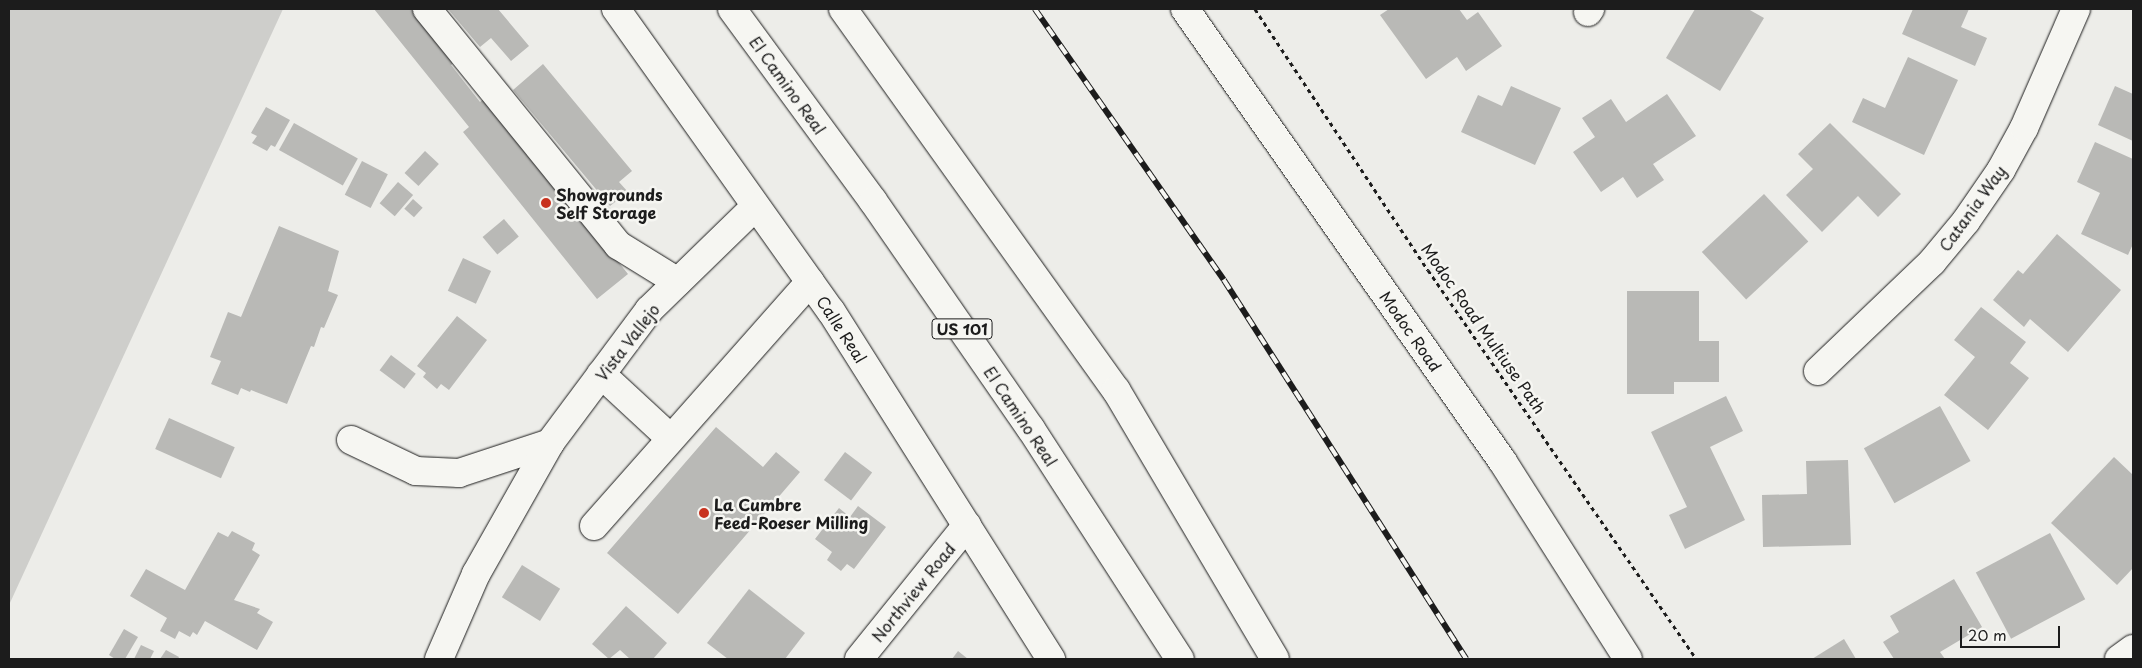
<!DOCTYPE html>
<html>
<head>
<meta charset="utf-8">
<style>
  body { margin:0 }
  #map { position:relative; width:2142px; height:668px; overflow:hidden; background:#edede9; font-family:"Playpen Sans",sans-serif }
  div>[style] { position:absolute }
  .green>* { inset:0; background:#cececb }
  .building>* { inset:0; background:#b9b9b6; transform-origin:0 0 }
  .path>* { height:3px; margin-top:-1.5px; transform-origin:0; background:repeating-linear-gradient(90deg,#1c1c1c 0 4px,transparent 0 8px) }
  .roads { filter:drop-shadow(0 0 1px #1c1c1c) drop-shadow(0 0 1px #1c1c1c) }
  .minor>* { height:28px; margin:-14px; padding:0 14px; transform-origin:14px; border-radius:14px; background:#f6f6f2 }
  .highway>* { height:28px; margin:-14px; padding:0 14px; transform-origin:14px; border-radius:14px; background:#f6f6f2 }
  .rail>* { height:5.5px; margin-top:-2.75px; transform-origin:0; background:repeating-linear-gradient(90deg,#f6f6f2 0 11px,#1c1c1c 0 22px); box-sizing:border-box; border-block:1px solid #1c1c1c }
  .dots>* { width:14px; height:14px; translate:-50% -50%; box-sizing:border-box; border:2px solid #f6f6f2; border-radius:50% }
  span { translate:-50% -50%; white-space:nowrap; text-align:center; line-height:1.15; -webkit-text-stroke:5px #f6f6f2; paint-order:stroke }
  .shield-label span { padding:1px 4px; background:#f6f6f2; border:1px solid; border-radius:4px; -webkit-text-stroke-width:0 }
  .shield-label { font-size:15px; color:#1c1c1c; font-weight:700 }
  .street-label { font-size:16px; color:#1c1c1c }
  .poi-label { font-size:16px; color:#1c1c1c; font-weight:700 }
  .left { translate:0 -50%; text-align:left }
  .frame { position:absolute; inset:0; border:10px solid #1c1c1c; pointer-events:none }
  .scale { position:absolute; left:1960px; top:626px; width:100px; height:22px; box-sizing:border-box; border:2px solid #1c1c1c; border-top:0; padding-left:6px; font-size:15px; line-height:18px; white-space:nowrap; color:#1c1c1c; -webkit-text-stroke:4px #f6f6f2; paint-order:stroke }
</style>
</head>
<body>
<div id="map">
  <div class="green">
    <div style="clip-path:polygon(9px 9px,283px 9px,9px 605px)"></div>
  </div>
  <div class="building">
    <div style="clip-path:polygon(374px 9px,416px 9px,457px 60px,451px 65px,480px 102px,486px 97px,628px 274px,597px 299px,463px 132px,469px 127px)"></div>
    <div style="clip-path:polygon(448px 9px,498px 9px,529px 46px,511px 61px,491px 38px,480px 47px)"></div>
    <div style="clip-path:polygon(1389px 9px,1459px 9px,1467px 20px,1478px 12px,1502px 46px,1466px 71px,1457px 57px,1426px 79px,1380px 15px)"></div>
    <div style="clip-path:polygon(1695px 9px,1748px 9px,1764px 18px,1720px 91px,1666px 58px)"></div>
    <div style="clip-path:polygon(1913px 9px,1969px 9px,1961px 27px,1987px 38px,1975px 66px,1902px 34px)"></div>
    <div style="clip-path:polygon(1908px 57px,1958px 80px,1924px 155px,1852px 122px,1863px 98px,1885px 108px)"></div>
    <div style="clip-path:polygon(543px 64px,632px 171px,619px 182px,628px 192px,610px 206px,513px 90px)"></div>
    <div style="clip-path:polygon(1511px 86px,1561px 108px,1535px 165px,1461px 132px,1478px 95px,1502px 106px)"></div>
    <div style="clip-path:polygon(2115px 86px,2133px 94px,2133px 141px,2098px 125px)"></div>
    <div style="clip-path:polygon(1667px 94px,1696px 136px,1653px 164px,1664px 180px,1637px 198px,1623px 177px,1601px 192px,1573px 152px,1595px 137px,1582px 118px,1611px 99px,1626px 122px)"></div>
    <div style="clip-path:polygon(266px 107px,290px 120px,275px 147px,271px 145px,267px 151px,252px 143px,257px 136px,251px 133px)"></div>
    <div style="left:294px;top:123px;width:73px;height:31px;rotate:29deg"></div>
    <div style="clip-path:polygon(1830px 123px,1901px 194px,1878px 217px,1858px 196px,1822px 232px,1786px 195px,1813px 169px,1798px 154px)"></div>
    <div style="clip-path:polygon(2095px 142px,2133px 159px,2133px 244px,2128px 255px,2081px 234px,2100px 193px,2077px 182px)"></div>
    <div style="left:425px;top:151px;width:19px;height:30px;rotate:43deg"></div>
    <div style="left:362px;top:161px;width:29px;height:38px;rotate:27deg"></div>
    <div style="left:398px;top:182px;width:20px;height:28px;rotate:41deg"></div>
    <div style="left:1764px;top:194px;width:65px;height:85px;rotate:47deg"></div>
    <div style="left:413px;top:199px;width:13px;height:13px;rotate:42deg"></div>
    <div style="left:504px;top:219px;width:23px;height:28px;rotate:50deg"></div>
    <div style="clip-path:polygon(279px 226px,339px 251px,328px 291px,338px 295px,324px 328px,321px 327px,314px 347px,311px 346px,287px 404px,251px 390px,250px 392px,241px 388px,238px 395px,211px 384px,221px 361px,210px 357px,228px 312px,241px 317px)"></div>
    <div style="clip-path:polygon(2057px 234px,2121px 290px,2068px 352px,2030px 319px,2024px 327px,1993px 300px,2018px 270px,2023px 274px)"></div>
    <div style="left:463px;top:258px;width:31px;height:36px;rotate:25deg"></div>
    <div style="clip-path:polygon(1627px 291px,1699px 291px,1699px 341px,1719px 341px,1719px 382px,1674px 382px,1674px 394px,1627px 394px)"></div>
    <div style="clip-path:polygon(1981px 307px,2026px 342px,2010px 363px,2029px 378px,1988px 430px,1944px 395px,1975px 357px,1954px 340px)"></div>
    <div style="clip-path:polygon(457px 316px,487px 340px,449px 390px,441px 384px,437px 389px,423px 377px,426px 373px,417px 366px)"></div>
    <div style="left:391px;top:355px;width:31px;height:19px;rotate:37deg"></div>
    <div style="clip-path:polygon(1726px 396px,1743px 431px,1710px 447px,1745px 520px,1685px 549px,1669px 515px,1687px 507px,1651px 432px)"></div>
    <div style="left:1940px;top:406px;width:63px;height:87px;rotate:61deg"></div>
    <div style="left:169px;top:418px;width:72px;height:34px;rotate:24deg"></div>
    <div style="clip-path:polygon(716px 427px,763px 467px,776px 452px,800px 472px,678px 614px,607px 553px)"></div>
    <div style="left:845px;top:452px;width:34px;height:35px;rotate:37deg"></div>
    <div style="clip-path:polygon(2114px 457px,2133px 475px,2133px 568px,2117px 585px,2051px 523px)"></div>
    <div style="clip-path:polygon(1848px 460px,1851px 545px,1763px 547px,1762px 495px,1807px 494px,1806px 461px)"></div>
    <div style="clip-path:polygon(858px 506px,886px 527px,854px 569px,847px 564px,841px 571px,827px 560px,832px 552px,815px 539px,839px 508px,850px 517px)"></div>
    <div style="clip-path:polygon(232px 531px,255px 543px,252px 550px,260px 555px,234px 600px,260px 609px,257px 613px,273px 622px,257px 650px,205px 621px,197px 635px,193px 632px,190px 637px,179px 631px,175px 639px,160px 631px,167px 618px,130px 596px,146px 569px,185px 590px,218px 532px,228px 537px)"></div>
    <div style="left:2050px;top:533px;width:75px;height:84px;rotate:62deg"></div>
    <div style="left:522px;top:565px;width:45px;height:38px;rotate:32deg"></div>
    <div style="clip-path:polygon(1954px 579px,1982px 627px,1940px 652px,1945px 659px,1894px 659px,1883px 642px,1899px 632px,1890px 616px)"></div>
    <div style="clip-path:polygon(749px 589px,805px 633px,785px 659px,728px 659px,707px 643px)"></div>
    <div style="clip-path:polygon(626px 606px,667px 643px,653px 659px,630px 659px,620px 650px,609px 659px,592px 644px)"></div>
    <div style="clip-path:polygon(124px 629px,138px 637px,125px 659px,115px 659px,109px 655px)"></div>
    <div style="clip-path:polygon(1844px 639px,1856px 659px,1812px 659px)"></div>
    <div style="clip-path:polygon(141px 645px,154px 651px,150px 659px,134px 659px)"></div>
    <div style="clip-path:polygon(166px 650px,179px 657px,178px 659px,160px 659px)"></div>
    <div style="clip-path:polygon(958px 651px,968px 659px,952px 659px)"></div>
  </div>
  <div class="path">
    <div style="left:1255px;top:9px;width:313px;rotate:56.5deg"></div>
    <div style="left:1428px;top:270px;width:472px;rotate:55.4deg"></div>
  </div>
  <div class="roads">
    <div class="minor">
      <div style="left:427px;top:9px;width:304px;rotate:51deg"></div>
      <div style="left:618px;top:245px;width:70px;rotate:31.7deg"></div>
      <div style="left:616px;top:9px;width:371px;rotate:54.6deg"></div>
      <div style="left:831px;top:311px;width:412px;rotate:57.7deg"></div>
      <div style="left:1185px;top:9px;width:553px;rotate:54.93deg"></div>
      <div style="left:1503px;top:462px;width:233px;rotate:57.6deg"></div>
      <div style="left:1588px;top:12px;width:4px;rotate:-56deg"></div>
      <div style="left:1818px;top:371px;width:158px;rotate:-43.7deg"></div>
      <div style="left:1932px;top:262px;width:53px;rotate:-50.3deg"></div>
      <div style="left:1966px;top:221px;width:62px;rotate:-55.5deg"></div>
      <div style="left:2001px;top:170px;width:48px;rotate:-61.3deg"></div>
      <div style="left:2024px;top:128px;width:130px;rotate:-66.4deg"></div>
      <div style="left:601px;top:374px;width:94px;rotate:42.8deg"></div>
      <div style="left:351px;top:440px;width:72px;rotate:25.5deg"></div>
      <div style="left:416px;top:471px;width:43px;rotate:2.7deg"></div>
      <div style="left:459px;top:473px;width:96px;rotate:-18.2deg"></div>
      <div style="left:550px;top:443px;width:166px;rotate:-53.3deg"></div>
      <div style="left:649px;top:310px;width:148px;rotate:-44.2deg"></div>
      <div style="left:594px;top:526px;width:326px;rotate:-48.5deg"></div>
      <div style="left:439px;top:659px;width:93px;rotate:-66.5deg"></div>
      <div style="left:476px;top:574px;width:150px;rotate:-60.5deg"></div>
      <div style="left:859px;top:659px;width:172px;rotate:-51.1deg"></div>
      <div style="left:2119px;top:659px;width:17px;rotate:-36deg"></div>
    </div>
    <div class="highway">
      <div style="left:732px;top:9px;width:238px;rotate:53.7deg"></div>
      <div style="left:873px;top:201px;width:277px;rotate:55.3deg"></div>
      <div style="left:1031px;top:429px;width:274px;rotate:57.1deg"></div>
      <div style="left:843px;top:9px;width:469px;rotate:54.4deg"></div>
      <div style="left:1116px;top:390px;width:312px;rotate:59.4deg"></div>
    </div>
  </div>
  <div class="rail">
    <div style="left:1035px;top:9px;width:330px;rotate:55.1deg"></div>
    <div style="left:1224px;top:280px;width:450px;rotate:57.4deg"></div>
  </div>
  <div class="dots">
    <div style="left:546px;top:203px;background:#c8321e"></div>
    <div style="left:704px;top:513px;background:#c8321e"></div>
  </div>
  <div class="shield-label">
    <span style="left:962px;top:329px">US 101</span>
  </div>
  <div class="street-label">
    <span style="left:788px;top:85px;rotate:54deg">El Camino Real</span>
    <span style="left:1972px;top:208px;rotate:-54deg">Catania Way</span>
    <span style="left:1484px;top:328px;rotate:55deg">Modoc Road Multiuse Path</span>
    <span style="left:842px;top:329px;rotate:57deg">Calle Real</span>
    <span style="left:1411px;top:331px;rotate:55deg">Modoc Road</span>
    <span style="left:627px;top:342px;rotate:-52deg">Vista Vallejo</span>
    <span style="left:1021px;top:416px;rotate:56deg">El Camino Real</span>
    <span style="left:913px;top:592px;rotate:-51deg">Northview Road</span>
  </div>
  <div class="poi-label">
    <span class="left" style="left:556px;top:203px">Showgrounds<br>Self Storage</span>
    <span class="left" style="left:714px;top:513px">La Cumbre<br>Feed-Roeser Milling</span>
  </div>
  <div class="frame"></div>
  <div class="scale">20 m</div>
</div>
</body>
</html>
